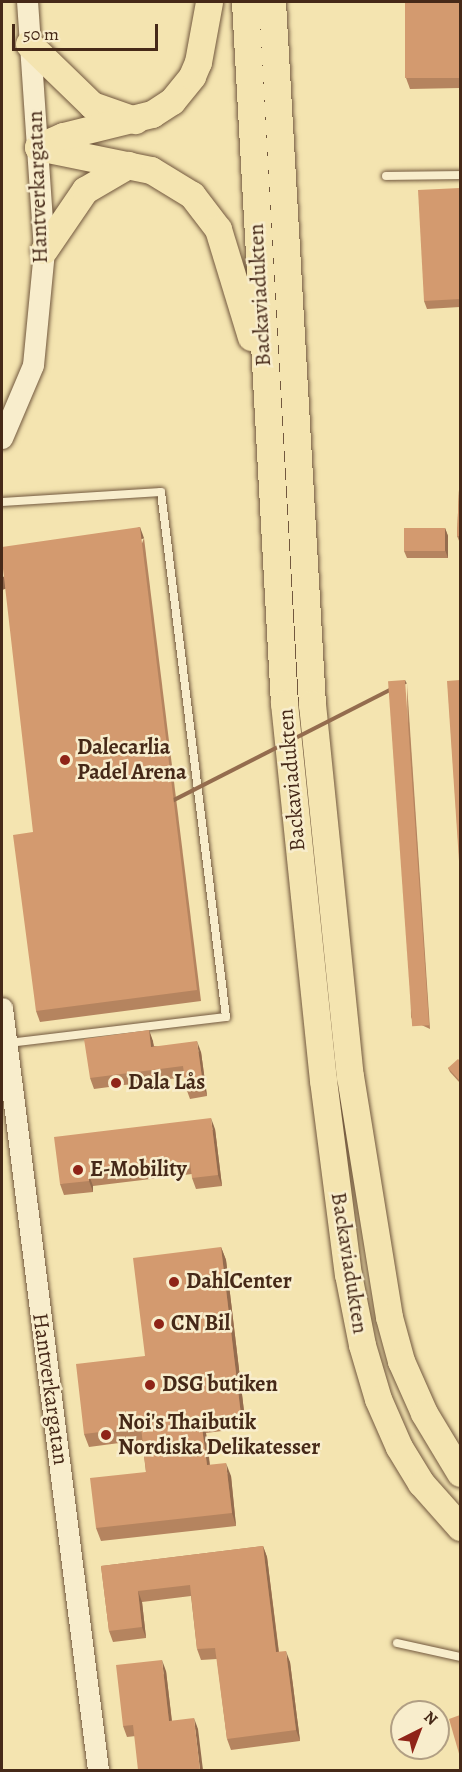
<!DOCTYPE html>
<html>
<head>
<meta charset="utf-8">
<style>
  body { margin:0 }
  #map { position:relative; width:462px; height:1772px; overflow:hidden; background:#f4e4b0; font-family:Alegreya,serif }
  div>[style] { position:absolute }
  .roads { filter:drop-shadow(0 0 2px #72583e) drop-shadow(0 0 2px #72583e) }
  .lane>* { height:8px; margin:-4px; padding:0 4px; transform-origin:4px; border-radius:4px; background:#f8edcc }
  .secondary>* { height:21px; margin:-10.5px; padding:0 10.5px; transform-origin:10.5px; border-radius:10.5px; background:#f8edcc }
  .highway>* { height:27px; margin:-13.5px; padding:0 13.5px; transform-origin:13.5px; border-radius:13.5px; background:#f4e4b0 }
  .wall>* { inset:0; background:#b5845f }
  .shaded-wall>* { inset:0; background:#946c4e; transform-origin:0 0 }
  .building>* { inset:0; background:#d39a6f; transform-origin:0 0 }
  .dots>* { width:16px; height:16px; translate:-50% -50%; box-sizing:border-box; border:3px solid #f8edcc; border-radius:50% }
  span { translate:-50% -50%; white-space:nowrap; text-align:center; line-height:1.15; -webkit-text-stroke:5px #f8edcc; paint-order:stroke }
  .street-label { font-size:22px; color:#462918 }
  .poi-label { font-size:22px; color:#462918; font-weight:700 }
  .left { translate:0 -50%; text-align:left }
  .frame { position:absolute; inset:0; border:3px solid #462918; pointer-events:none }
  .north { position:absolute; left:390px; top:1700px; width:60px; height:60px; box-sizing:border-box; background:#f8edcc; border:2px solid #b19f84; border-radius:50%; rotate:42deg; font-size:16px; font-weight:700; line-height:24px; text-align:center; color:#462918 }
  .north::after { content:''; display:block; margin:auto; width:21px; height:27px; background:#8f2418; clip-path:polygon(50% 0,100% 100%,50% 72%,0 100%) }
  .scale { position:absolute; left:12px; top:24px; width:146px; height:27px; box-sizing:border-box; border:3px solid #462918; border-top:0; padding-left:8px; font-size:18px; line-height:21px; white-space:nowrap; color:#462918; -webkit-text-stroke:4px #f8edcc; paint-order:stroke }
</style>
</head>
<body>
<div id="map">
  <div class="roads">
    <div class="lane">
      <div style="left:386px;top:176px;width:74px;rotate:-0.8deg"></div>
      <div style="left:2px;top:502px;width:159px;rotate:-3.6deg"></div>
      <div style="left:161px;top:492px;width:529px;rotate:82.94deg"></div>
      <div style="left:226px;top:1017px;width:219px;rotate:173.2deg"></div>
      <div style="left:397px;top:1643px;width:65px;rotate:12.5deg"></div>
    </div>
    <div class="secondary">
      <div style="left:2px;top:438px;width:79px;rotate:-67deg"></div>
      <div style="left:33px;top:365px;width:116px;rotate:-84.5deg"></div>
      <div style="left:44px;top:250px;width:249px;rotate:-93.9deg"></div>
      <div style="left:2px;top:1008px;width:768px;rotate:82.82deg"></div>
    </div>
    <div class="highway">
      <div style="left:245px;top:2px;width:702px;rotate:86.82deg"></div>
      <div style="left:284px;top:703px;width:379px;rotate:84.1deg"></div>
      <div style="left:323px;top:1080px;width:196px;rotate:82.7deg"></div>
      <div style="left:348px;top:1274px;width:72px;rotate:78.8deg"></div>
      <div style="left:362px;top:1345px;width:56px;rotate:73.5deg"></div>
      <div style="left:378px;top:1399px;width:52px;rotate:66.4deg"></div>
      <div style="left:399px;top:1447px;width:42px;rotate:58.6deg"></div>
      <div style="left:421px;top:1483px;width:59px;rotate:48.4deg"></div>
      <div style="left:272px;top:2px;width:703px;rotate:86.74deg"></div>
      <div style="left:312px;top:704px;width:374px;rotate:84.2deg"></div>
      <div style="left:350px;top:1076px;width:244px;rotate:80.8deg"></div>
      <div style="left:389px;top:1317px;width:46px;rotate:74.7deg"></div>
      <div style="left:401px;top:1361px;width:57px;rotate:66.1deg"></div>
      <div style="left:424px;top:1413px;width:70px;rotate:59deg"></div>
      <div style="left:29px;top:44px;width:88px;rotate:44.1deg"></div>
      <div style="left:92px;top:105px;width:46px;rotate:19.2deg"></div>
      <div style="left:38px;top:147px;width:115px;rotate:11.5deg"></div>
      <div style="left:151px;top:170px;width:48px;rotate:31.4deg"></div>
      <div style="left:192px;top:195px;width:43px;rotate:52.6deg"></div>
      <div style="left:218px;top:229px;width:113px;rotate:73deg"></div>
      <div style="left:38px;top:147px;width:27px;rotate:-24deg"></div>
      <div style="left:63px;top:136px;width:92px;rotate:-13.9deg"></div>
      <div style="left:152px;top:114px;width:24px;rotate:-33deg"></div>
      <div style="left:172px;top:101px;width:32px;rotate:-51deg"></div>
      <div style="left:192px;top:76px;width:15px;rotate:-67deg"></div>
      <div style="left:198px;top:62px;width:61px;rotate:-79.6deg"></div>
      <div style="left:44px;top:250px;width:73px;rotate:-55.7deg"></div>
      <div style="left:85px;top:190px;width:50px;rotate:-30.2deg"></div>
    </div>
  </div>
  <div class="wall">
    <div style="clip-path:polygon(460px 2px,460px 88px,410px 89px,406px 78px)"></div>
    <div style="clip-path:polygon(460px 188px,460px 307px,427px 309px,424px 301px)"></div>
    <div style="clip-path:polygon(460px 466px,460px 543px,457px 536px)"></div>
    <div style="clip-path:polygon(445px 528px,448px 536px,448px 558px,407px 558px,404px 551px)"></div>
    <div style="clip-path:polygon(144px 538px,201px 1001px,40px 1022px,36px 1011px,33px 832px)"></div>
    <div style="clip-path:polygon(407px 684px,430px 1029px,413px 1021px,411px 1017px)"></div>
    <div style="clip-path:polygon(149px 1030px,154px 1046px,201px 1052px,207px 1096px,190px 1099px,186px 1088px,185px 1077px,94px 1089px,90px 1078px)"></div>
    <div style="clip-path:polygon(460px 1061px,460px 1083px,450px 1072px,448px 1068px)"></div>
    <div style="clip-path:polygon(215px 1129px,222px 1186px,196px 1189px,192px 1178px,192px 1174px,93px 1186px,93px 1192px,64px 1195px,60px 1184px)"></div>
    <div style="clip-path:polygon(221px 1247px,226px 1260px,246px 1428px,206px 1433px,210px 1465px,231px 1476px,236px 1526px,101px 1541px,96px 1528px,146px 1472px,142px 1440px,89px 1447px,84px 1434px,145px 1356px)"></div>
    <div style="clip-path:polygon(263px 1546px,267px 1557px,279px 1652px,290px 1662px,300px 1741px,231px 1750px,227px 1739px,217px 1659px,201px 1660px,197px 1649px,191px 1596px,142px 1602px,146px 1638px,113px 1642px,109px 1631px,101px 1566px)"></div>
    <div style="clip-path:polygon(166px 1671px,172px 1721px,198px 1729px,127px 1737px,123px 1726px)"></div>
  </div>
  <div class="shaded-wall">
    <div style="left:140px;top:527px;width:12px;height:466px;rotate:70deg"></div>
    <div style="clip-path:polygon(445px 528px,448px 536px,448px 558px,445px 550px)"></div>
    <div style="left:405px;top:680px;width:4px;height:346px;rotate:63deg"></div>
    <div style="clip-path:polygon(149px 1030px,153px 1041px,155px 1058px,151px 1047px)"></div>
    <div style="clip-path:polygon(197px 1041px,201px 1052px,207px 1096px,203px 1085px)"></div>
    <div style="clip-path:polygon(211px 1118px,215px 1129px,222px 1186px,218px 1175px)"></div>
    <div style="clip-path:polygon(89px 1175px,93px 1186px,93px 1192px,89px 1181px)"></div>
    <div style="clip-path:polygon(221px 1247px,226px 1260px,246px 1428px,241px 1415px)"></div>
    <div style="clip-path:polygon(201px 1420px,206px 1433px,211px 1478px,207px 1465px)"></div>
    <div style="clip-path:polygon(226px 1463px,231px 1476px,236px 1526px,232px 1513px)"></div>
    <div style="clip-path:polygon(263px 1546px,267px 1557px,280px 1663px,276px 1652px)"></div>
    <div style="clip-path:polygon(138px 1591px,142px 1602px,146px 1638px,142px 1627px)"></div>
    <div style="clip-path:polygon(286px 1651px,290px 1662px,300px 1741px,296px 1730px)"></div>
    <div style="clip-path:polygon(162px 1660px,166px 1671px,173px 1732px,169px 1721px)"></div>
    <div style="clip-path:polygon(194px 1718px,198px 1729px,203px 1770px,200px 1770px)"></div>
  </div>
  <div class="building">
    <div style="left:405px;top:2px;width:55px;height:76px"></div>
    <div style="clip-path:polygon(460px 188px,460px 299px,424px 301px,418px 190px)"></div>
    <div style="clip-path:polygon(460px 466px,460px 536px,457px 536px)"></div>
    <div style="clip-path:polygon(140px 527px,197px 990px,36px 1011px,13px 835px,33px 832px,2px 560px,2px 547px)"></div>
    <div style="left:404px;top:528px;width:41px;height:23px"></div>
    <div style="left:405px;top:680px;width:346px;height:17px;rotate:86deg"></div>
    <div style="clip-path:polygon(460px 680px,460px 876px,447px 681px)"></div>
    <div style="clip-path:polygon(149px 1030px,151px 1047px,197px 1041px,203px 1085px,186px 1088px,183px 1066px,90px 1078px,84px 1039px)"></div>
    <div style="clip-path:polygon(458px 1059px,460px 1061px,460px 1081px,448px 1068px)"></div>
    <div style="clip-path:polygon(211px 1118px,218px 1175px,192px 1178px,190px 1162px,89px 1175px,89px 1181px,60px 1184px,54px 1137px)"></div>
    <div style="clip-path:polygon(221px 1247px,241px 1415px,201px 1420px,207px 1465px,226px 1463px,232px 1513px,96px 1528px,90px 1478px,146px 1472px,141px 1427px,84px 1434px,76px 1364px,145px 1356px,133px 1258px)"></div>
    <div style="clip-path:polygon(263px 1546px,276px 1652px,286px 1651px,296px 1730px,227px 1739px,215px 1648px,197px 1649px,190px 1585px,138px 1591px,142px 1627px,109px 1631px,101px 1566px)"></div>
    <div style="clip-path:polygon(162px 1660px,169px 1721px,194px 1718px,200px 1770px,138px 1770px,133px 1725px,123px 1726px,116px 1665px)"></div>
    <div style="clip-path:polygon(460px 1715px,460px 1757px,449px 1719px)"></div>
  </div>
  <div class="dots">
    <div style="left:65px;top:760px;background:#8f2418"></div>
    <div style="left:116px;top:1083px;background:#8f2418"></div>
    <div style="left:78px;top:1170px;background:#8f2418"></div>
    <div style="left:174px;top:1282px;background:#8f2418"></div>
    <div style="left:159px;top:1324px;background:#8f2418"></div>
    <div style="left:150px;top:1385px;background:#8f2418"></div>
    <div style="left:106px;top:1435px;background:#8f2418"></div>
  </div>
  <div class="street-label">
    <span style="left:38px;top:187px;rotate:-92deg">Hantverkargatan</span>
    <span style="left:260px;top:295px;rotate:-93deg">Backaviadukten</span>
    <span style="left:292px;top:780px;rotate:-95deg">Backaviadukten</span>
    <span style="left:349px;top:1263px;rotate:81deg">Backaviadukten</span>
    <span style="left:50px;top:1389px;rotate:82deg">Hantverkargatan</span>
  </div>
  <div class="poi-label">
    <span class="left" style="left:77px;top:760px">Dalecarlia<br>Padel Arena</span>
    <span class="left" style="left:128px;top:1083px">Dala Lås</span>
    <span class="left" style="left:90px;top:1170px">E-Mobility</span>
    <span class="left" style="left:186px;top:1282px">DahlCenter</span>
    <span class="left" style="left:171px;top:1324px">CN Bil</span>
    <span class="left" style="left:162px;top:1385px">DSG butiken</span>
    <span class="left" style="left:118px;top:1435px">Noi's Thaibutik<br>Nordiska Delikatesser</span>
  </div>
  <div class="frame"></div>
  <div class="north">N</div>
  <div class="scale">50 m</div>
</div>
</body>
</html>
